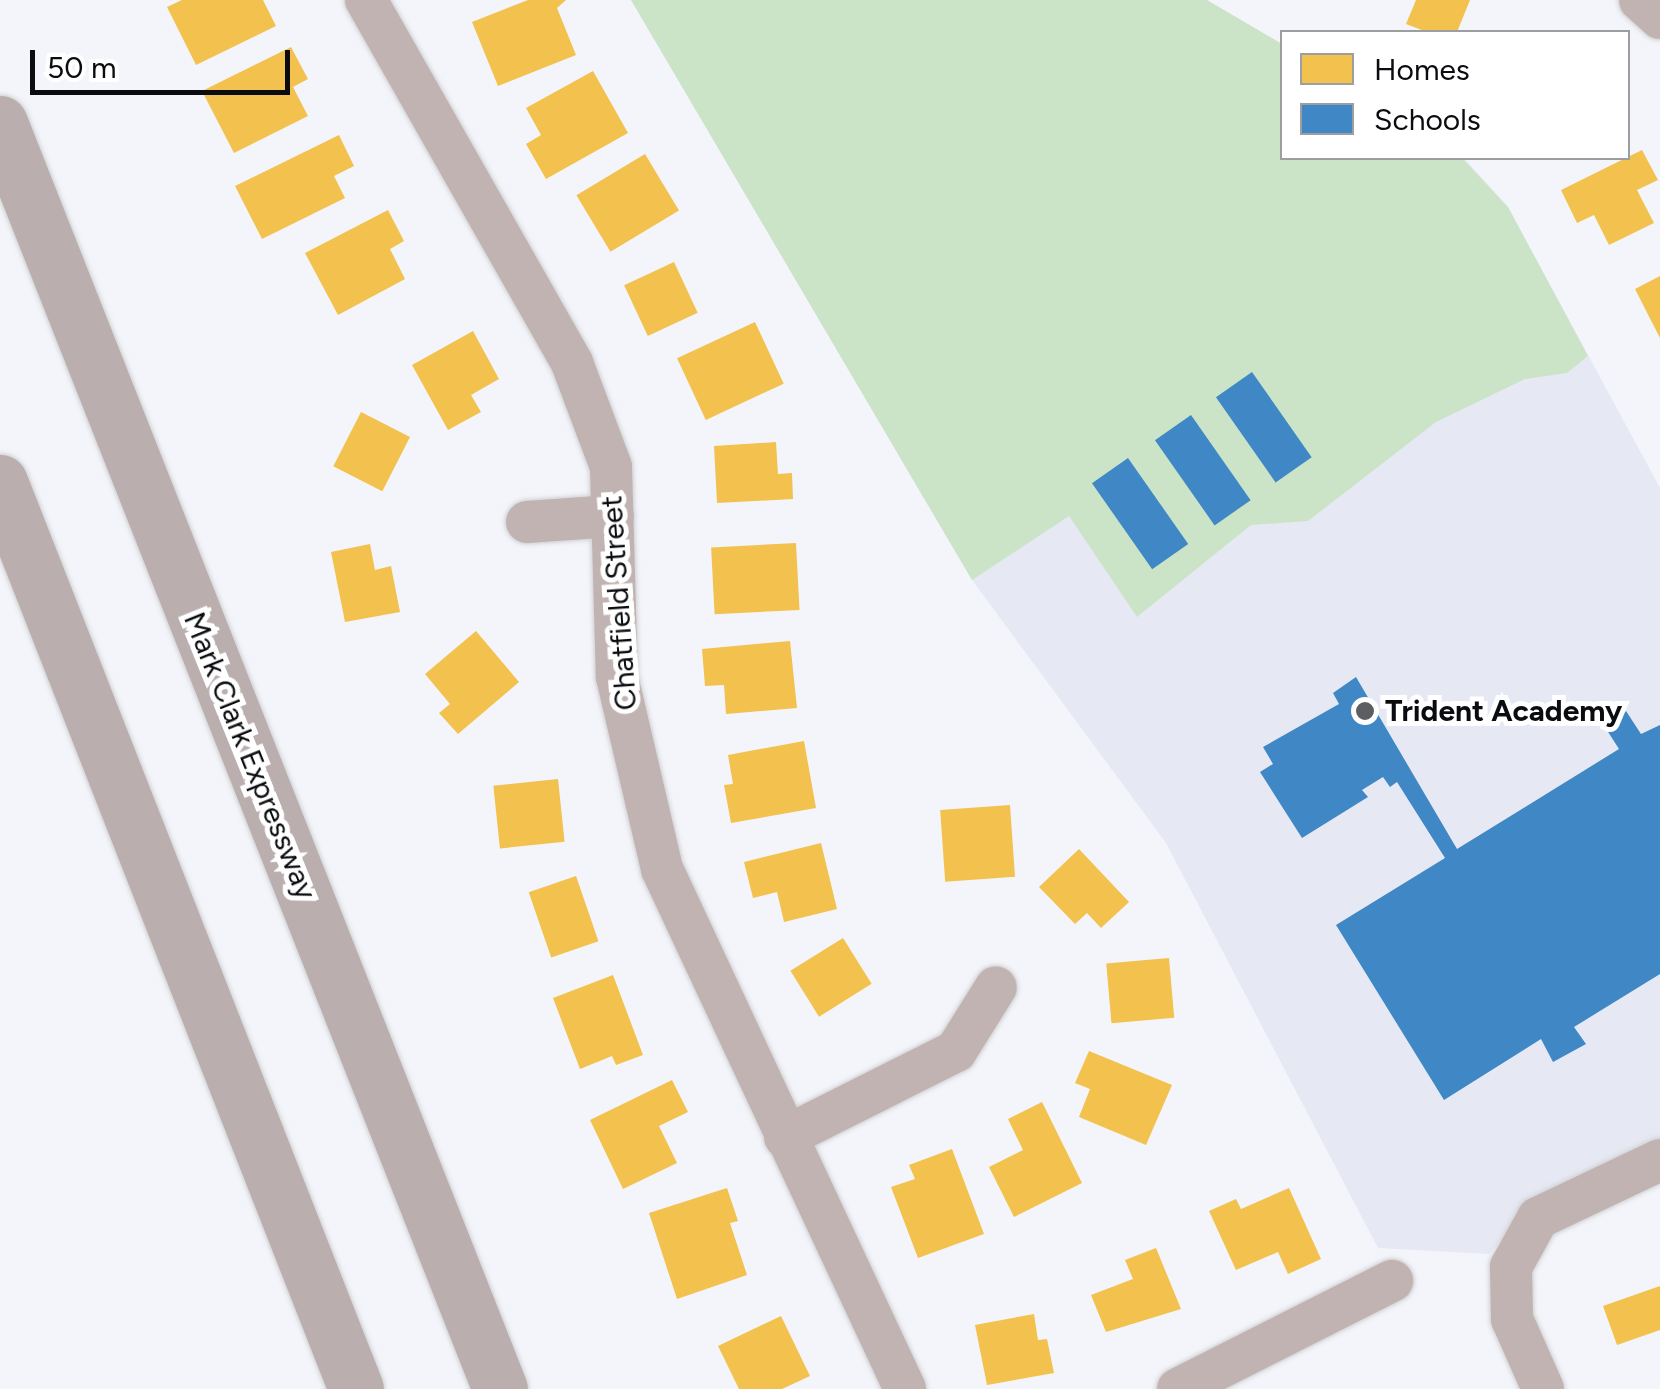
<!DOCTYPE html>
<html>
<head>
<meta charset="utf-8">
<style>
  body { margin:0 }
  #map { position:relative; width:1660px; height:1389px; overflow:hidden; background:#f4f5fa; font-family:Figtree,sans-serif }
  div>[style] { position:absolute }
  .built>* { inset:0; background:#e6e8f3 }
  .green>* { inset:0; background:#cbe4c8 }
  .homes>* { inset:0; background:#f2c14e; transform-origin:0 0 }
  .schools>* { inset:0; background:#3f88c5; transform-origin:0 0 }
  .roads { filter:drop-shadow(0 0 2px #d0d1d4) drop-shadow(0 0 2px #d0d1d4) }
  .minor>* { height:42px; margin:-21px; padding:0 21px; transform-origin:21px; border-radius:21px; background:#c1b3b1 }
  .motorway>* { height:55px; margin:-27.5px; padding:0 27.5px; transform-origin:27.5px; border-radius:27.5px; background:#baaeae }
  .dots>* { width:28px; height:28px; translate:-50% -50%; box-sizing:border-box; border:5px solid #fff; border-radius:50% }
  span { translate:-50% -50%; white-space:nowrap; text-align:center; line-height:1.15; -webkit-text-stroke:10px #fff; paint-order:stroke }
  .street-label { font-size:30px; color:#0b0c0f }
  .poi-label { font-size:30px; color:#0b0c0f; font-weight:700 }
  .left { translate:0 -50%; text-align:left }
  .legend { position:absolute; left:1280px; top:30px; width:350px; height:130px; box-sizing:border-box; background:#fff; border:2px solid #9d9e9f; margin:0; padding:12px 18px; list-style:none; font-size:30px; color:#0b0c0f }
  .legend li { display:flex; align-items:center; gap:20px; height:50px }
  .legend b { width:50px; border:2px solid #9d9e9f }
  .scale { position:absolute; left:30px; top:50px; width:260px; height:45px; box-sizing:border-box; border:5px solid #0b0c0f; border-top:0; padding-left:12px; font-size:30px; line-height:35px; white-space:nowrap; color:#0b0c0f; -webkit-text-stroke:8px #fff; paint-order:stroke }
</style>
</head>
<body>
<div id="map">
  <div class="built">
    <div style="clip-path:polygon(631px 0,1207px 0,1282px 44px,1282px 158px,1464px 158px,1508px 207px,1660px 488px,1660px 1143px,1522px 1214px,1489px 1254px,1378px 1248px,1166px 843px,972px 580px)"></div>
  </div>
  <div class="green">
    <div style="clip-path:polygon(631px 0,1207px 0,1282px 44px,1282px 158px,1462px 158px,1508px 207px,1588px 356px,1567px 373px,1525px 379px,1436px 422px,1308px 521px,1251px 525px,1137px 617px,1069px 516px,972px 580px)"></div>
  </div>
  <div class="homes">
    <div style="clip-path:polygon(182px 0,263px 0,276px 26px,196px 65px,167px 7px)"></div>
    <div style="clip-path:polygon(528px 0,566px 0,557px 8px,576px 55px,498px 86px,472px 22px)"></div>
    <div style="clip-path:polygon(1416px 0,1470px 0,1457px 32px,1427px 32px,1406px 24px)"></div>
    <div style="clip-path:polygon(291px 47px,308px 79px,293px 87px,308px 116px,234px 153px,202px 91px)"></div>
    <div style="clip-path:polygon(593px 71px,628px 133px,546px 179px,526px 144px,541px 135px,526px 108px)"></div>
    <div style="clip-path:polygon(339px 135px,354px 166px,334px 176px,345px 198px,262px 239px,235px 186px)"></div>
    <div style="clip-path:polygon(1642px 150px,1658px 180px,1637px 190px,1654px 223px,1609px 245px,1594px 215px,1577px 223px,1561px 190px)"></div>
    <div style="left:645px;top:154px;width:66px;height:80px;rotate:59deg"></div>
    <div style="clip-path:polygon(388px 210px,404px 241px,390px 249px,405px 279px,338px 315px,305px 253px)"></div>
    <div style="left:674px;top:262px;width:56px;height:55px;rotate:65deg"></div>
    <div style="clip-path:polygon(1660px 276px,1660px 338px,1635px 289px)"></div>
    <div style="left:755px;top:322px;width:68px;height:86px;rotate:65deg"></div>
    <div style="clip-path:polygon(473px 331px,499px 379px,471px 395px,481px 412px,448px 430px,412px 365px)"></div>
    <div style="left:361px;top:412px;width:55px;height:61px;rotate:27deg"></div>
    <div style="clip-path:polygon(776px 442px,778px 474px,792px 473px,793px 499px,717px 503px,714px 446px)"></div>
    <div style="left:796px;top:543px;width:67px;height:85px;rotate:87deg"></div>
    <div style="clip-path:polygon(370px 544px,375px 570px,391px 566px,400px 612px,345px 622px,331px 552px)"></div>
    <div style="clip-path:polygon(476px 631px,519px 682px,458px 734px,439px 713px,450px 704px,425px 674px)"></div>
    <div style="clip-path:polygon(790px 641px,797px 708px,726px 714px,724px 685px,705px 686px,702px 649px)"></div>
    <div style="clip-path:polygon(804px 741px,816px 808px,731px 823px,724px 785px,733px 784px,728px 755px)"></div>
    <div style="left:558px;top:779px;width:63px;height:65px;rotate:84deg"></div>
    <div style="left:1010px;top:805px;width:72px;height:70px;rotate:86deg"></div>
    <div style="clip-path:polygon(821px 843px,837px 909px,784px 922px,777px 892px,753px 898px,744px 862px)"></div>
    <div style="clip-path:polygon(1079px 849px,1129px 902px,1101px 928px,1087px 913px,1075px 924px,1039px 887px)"></div>
    <div style="left:576px;top:876px;width:69px;height:50px;rotate:71deg"></div>
    <div style="left:843px;top:938px;width:54px;height:62px;rotate:58deg"></div>
    <div style="left:1169px;top:958px;width:60px;height:63px;rotate:85deg"></div>
    <div style="clip-path:polygon(613px 975px,643px 1055px,616px 1065px,612px 1056px,580px 1069px,553px 998px)"></div>
    <div style="clip-path:polygon(1089px 1051px,1172px 1085px,1146px 1145px,1079px 1117px,1090px 1089px,1075px 1083px)"></div>
    <div style="clip-path:polygon(672px 1080px,688px 1112px,659px 1126px,677px 1163px,623px 1189px,590px 1120px)"></div>
    <div style="clip-path:polygon(1042px 1102px,1082px 1183px,1014px 1217px,989px 1167px,1023px 1150px,1008px 1119px)"></div>
    <div style="clip-path:polygon(952px 1149px,984px 1234px,918px 1258px,891px 1187px,915px 1179px,909px 1165px)"></div>
    <div style="clip-path:polygon(727px 1188px,738px 1221px,730px 1223px,747px 1275px,677px 1299px,649px 1213px)"></div>
    <div style="clip-path:polygon(1289px 1188px,1321px 1259px,1288px 1274px,1278px 1252px,1236px 1270px,1209px 1211px,1236px 1199px,1241px 1209px)"></div>
    <div style="clip-path:polygon(1156px 1248px,1181px 1309px,1106px 1332px,1091px 1295px,1133px 1279px,1125px 1260px)"></div>
    <div style="clip-path:polygon(1660px 1286px,1660px 1330px,1617px 1345px,1603px 1306px)"></div>
    <div style="clip-path:polygon(1034px 1314px,1038px 1340px,1047px 1339px,1054px 1373px,987px 1385px,975px 1325px)"></div>
    <div style="clip-path:polygon(781px 1316px,810px 1376px,782px 1389px,739px 1389px,718px 1346px)"></div>
  </div>
  <div class="schools">
    <div style="left:1252px;top:372px;width:104px;height:44px;rotate:55deg"></div>
    <div style="left:1191px;top:415px;width:104px;height:44px;rotate:55deg"></div>
    <div style="left:1128px;top:458px;width:105px;height:44px;rotate:55deg"></div>
    <div style="clip-path:polygon(1356px 677px,1457px 849px,1619px 749px,1603px 724px,1626px 711px,1641px 734px,1660px 725px,1660px 974px,1574px 1027px,1586px 1044px,1553px 1062px,1541px 1039px,1444px 1100px,1336px 925px,1445px 858px,1397px 782px,1390px 787px,1383px 777px,1362px 790px,1368px 797px,1302px 838px,1260px 772px,1273px 764px,1263px 747px,1339px 704px,1333px 693px)"></div>
  </div>
  <div class="roads">
    <div class="minor">
      <div style="left:366px;top:0;width:417px;rotate:60.4deg"></div>
      <div style="left:572px;top:363px;width:111px;rotate:69.4deg"></div>
      <div style="left:611px;top:467px;width:210px;rotate:88.4deg"></div>
      <div style="left:617px;top:677px;width:197px;rotate:76.8deg"></div>
      <div style="left:662px;top:869px;width:574px;rotate:64.95deg"></div>
      <div style="left:1640px;top:0;width:27px;rotate:42deg"></div>
      <div style="left:527px;top:522px;width:86px;rotate:-4deg"></div>
      <div style="left:785px;top:1137px;width:191px;rotate:-26.7deg"></div>
      <div style="left:956px;top:1051px;width:75px;rotate:-58deg"></div>
      <div style="left:1178px;top:1389px;width:240px;rotate:-26.8deg"></div>
      <div style="left:1543px;top:1389px;width:77px;rotate:-113.9deg"></div>
      <div style="left:1512px;top:1319px;width:52px;rotate:-91.1deg"></div>
      <div style="left:1511px;top:1267px;width:56px;rotate:-61.1deg"></div>
      <div style="left:1538px;top:1218px;width:135px;rotate:-25.4deg"></div>
    </div>
    <div class="motorway">
      <div style="left:0;top:123px;width:1361px;rotate:68.45deg"></div>
      <div style="left:0;top:482px;width:974px;rotate:68.57deg"></div>
    </div>
  </div>
  <div class="dots">
    <div style="left:1365px;top:711px;background:#5d5e61"></div>
  </div>
  <div class="street-label">
    <span style="left:619px;top:603px;rotate:-94deg">Chatfield Street</span>
    <span style="left:250px;top:756px;rotate:68deg">Mark Clark Expressway</span>
  </div>
  <div class="poi-label">
    <span class="left" style="left:1385px;top:711px">Trident Academy</span>
  </div>
  <ul class="legend">
  <li><b style="height:28px;background:#f2c14e"></b>Homes</li>
  <li><b style="height:28px;background:#3f88c5"></b>Schools</li>
  </ul>
  <div class="scale">50 m</div>
</div>
</body>
</html>
